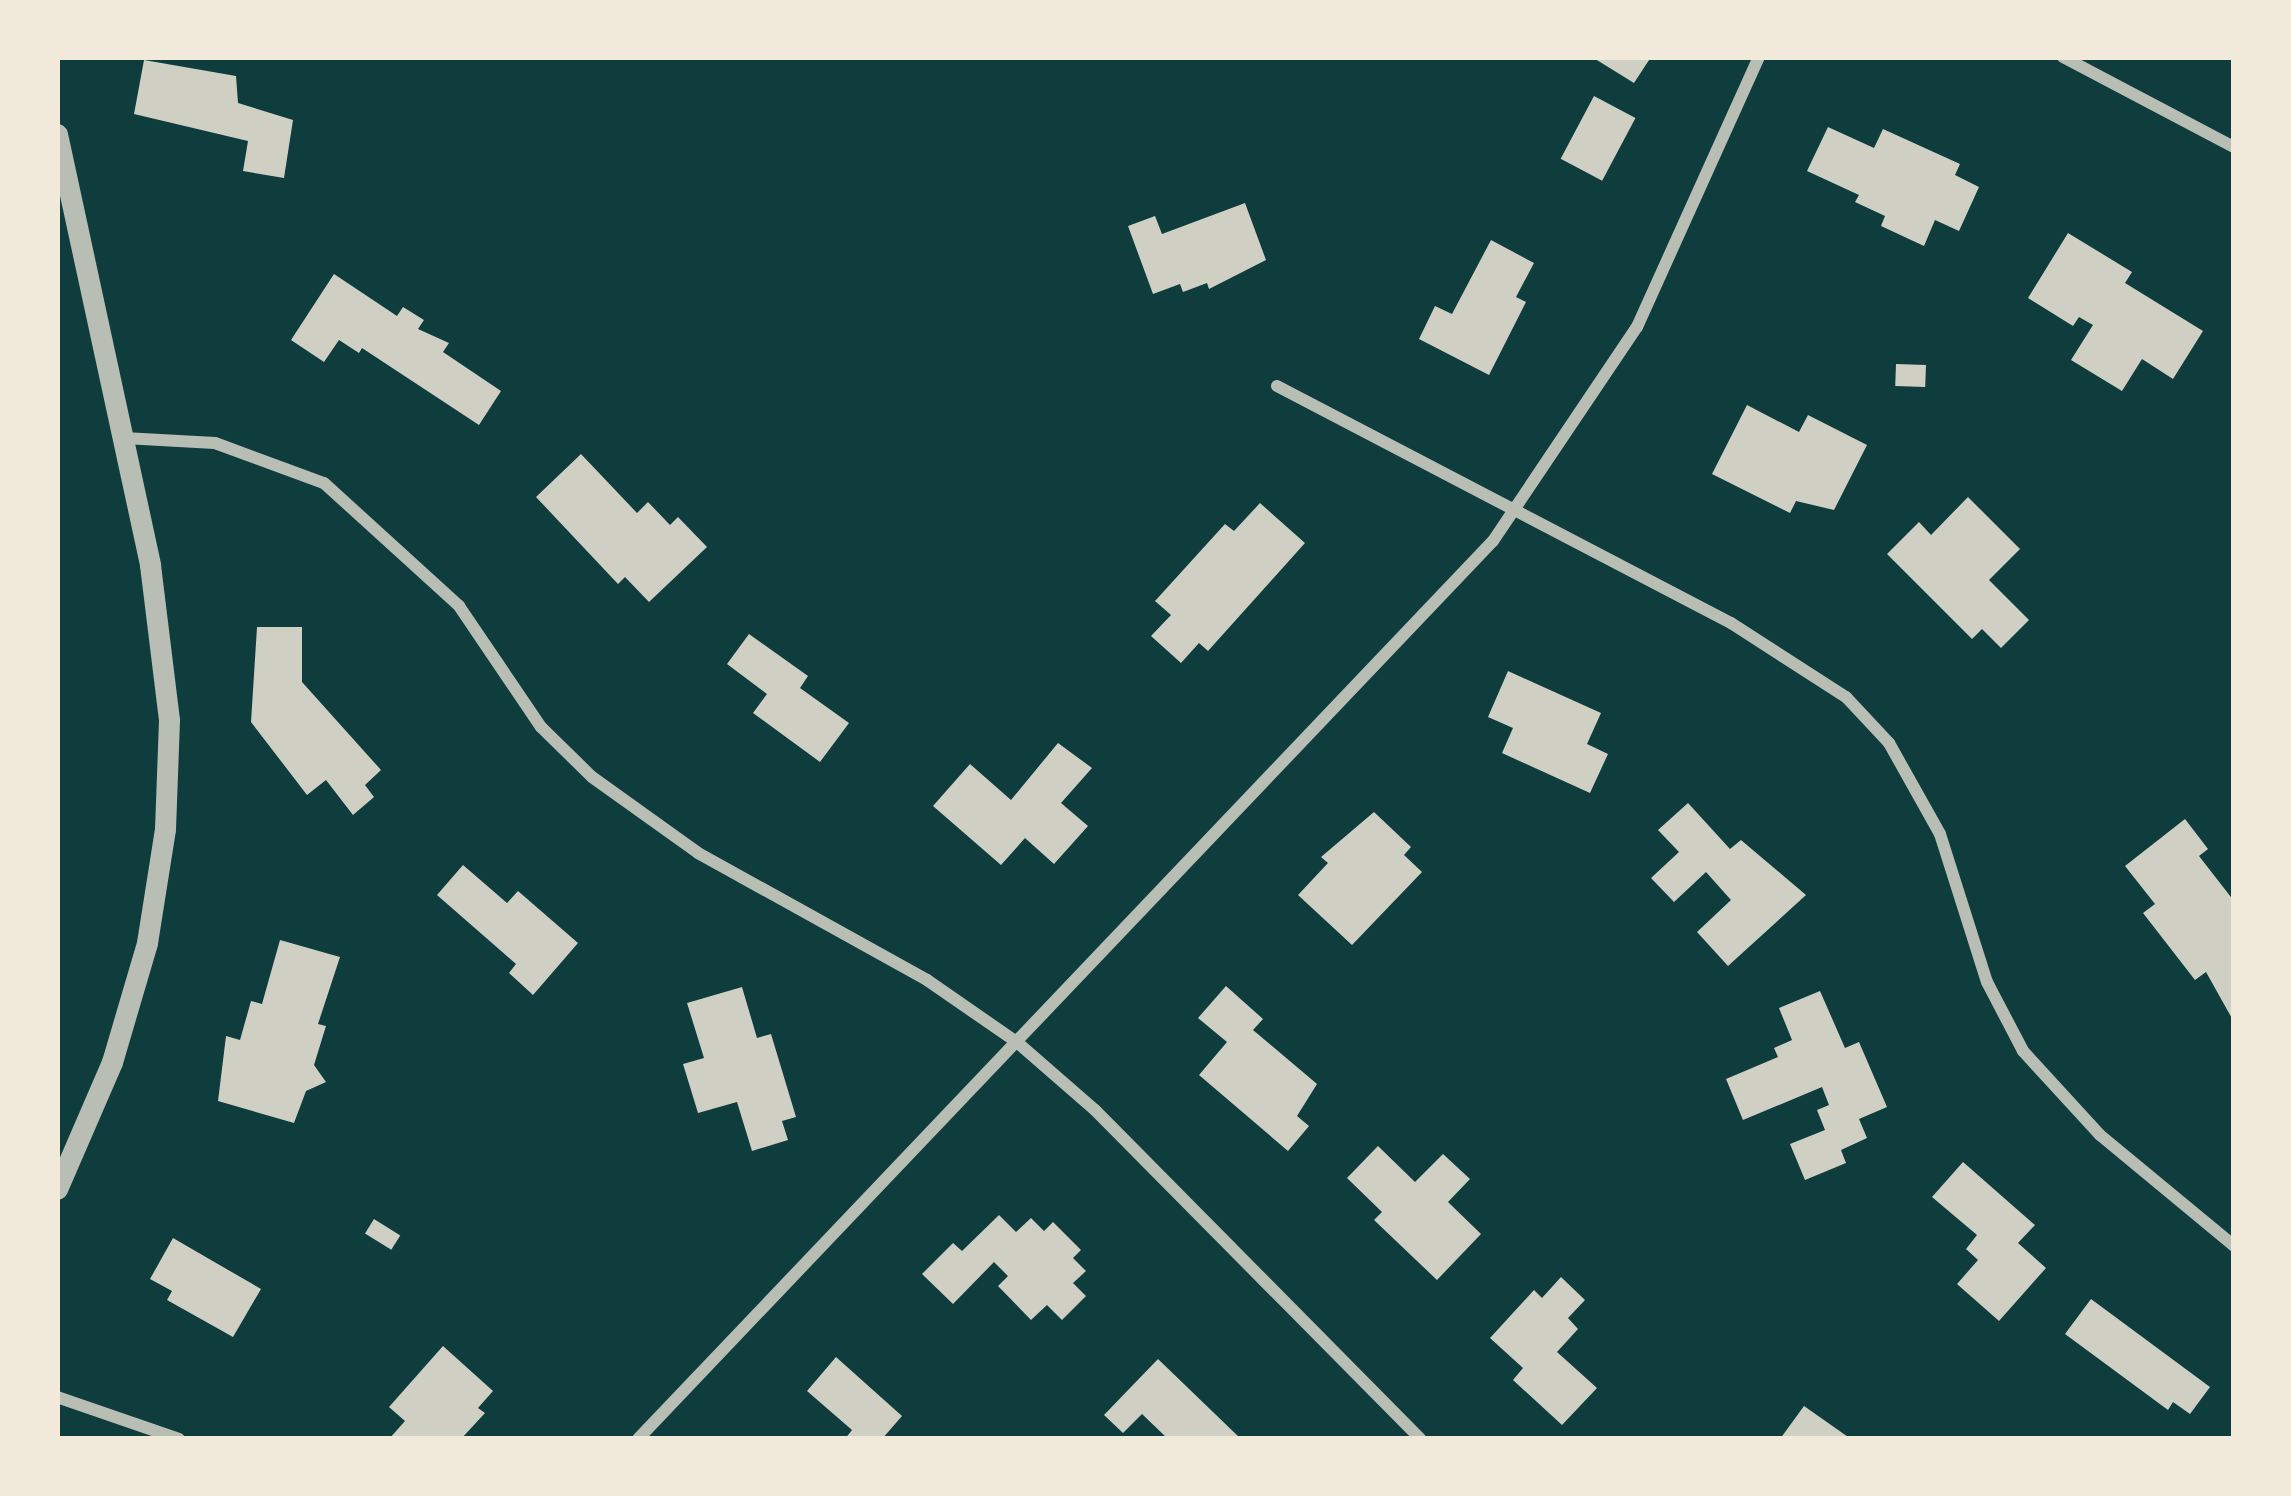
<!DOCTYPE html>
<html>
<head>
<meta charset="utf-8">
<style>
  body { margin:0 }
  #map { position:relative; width:2291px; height:1496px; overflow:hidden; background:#0f3d3e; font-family:"Golos Text",sans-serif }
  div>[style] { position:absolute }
  .building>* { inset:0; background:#cfcfc3; transform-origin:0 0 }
  .minor>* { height:12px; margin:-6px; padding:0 6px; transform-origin:6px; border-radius:6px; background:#b8beb3 }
  .tertiary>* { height:21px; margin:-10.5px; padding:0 10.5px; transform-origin:10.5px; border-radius:10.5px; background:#b8beb3 }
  span { translate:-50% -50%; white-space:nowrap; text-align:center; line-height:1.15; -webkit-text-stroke:12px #f1e9da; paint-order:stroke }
  .frame { position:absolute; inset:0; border:60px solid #f1e9da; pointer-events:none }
</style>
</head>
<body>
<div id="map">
  <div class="building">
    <div style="clip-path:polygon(1592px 57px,1651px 57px,1634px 83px)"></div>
    <div style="clip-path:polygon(144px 60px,236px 76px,238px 103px,293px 120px,284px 178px,243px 171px,248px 141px,134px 114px)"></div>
    <div style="left:1594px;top:96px;width:47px;height:71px;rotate:28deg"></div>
    <div style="clip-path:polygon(1828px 127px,1874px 148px,1883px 129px,1960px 164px,1955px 175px,1979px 187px,1959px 231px,1935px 220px,1924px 246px,1881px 226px,1885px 216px,1855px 202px,1859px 195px,1807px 171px)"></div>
    <div style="clip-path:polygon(1245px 203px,1266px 260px,1209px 289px,1207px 283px,1183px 292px,1180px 284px,1153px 294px,1128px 226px,1155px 216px,1162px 234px)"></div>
    <div style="clip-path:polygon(2068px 233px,2132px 272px,2125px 283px,2203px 331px,2173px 379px,2142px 359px,2122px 391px,2071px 360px,2093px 325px,2079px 317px,2073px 326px,2028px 298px)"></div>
    <div style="clip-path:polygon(1491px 240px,1534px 263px,1516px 297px,1526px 302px,1489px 375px,1419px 339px,1435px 306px,1452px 314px)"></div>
    <div style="clip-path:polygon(334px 274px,397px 316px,403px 307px,424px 320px,418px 329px,449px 343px,443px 352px,501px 391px,479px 425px,362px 348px,359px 353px,339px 340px,324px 362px,291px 340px)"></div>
    <div style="left:1896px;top:364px;width:30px;height:22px;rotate:2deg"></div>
    <div style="clip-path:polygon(1747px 405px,1799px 432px,1808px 415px,1867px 445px,1834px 510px,1796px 501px,1790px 513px,1712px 474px)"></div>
    <div style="clip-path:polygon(581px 454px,637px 513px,648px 502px,670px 525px,678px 517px,707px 547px,649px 602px,625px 577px,618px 584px,536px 497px)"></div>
    <div style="clip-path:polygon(1968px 497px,2020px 549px,1989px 580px,2029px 620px,2001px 648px,1982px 629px,1972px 639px,1887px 554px,1919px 522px,1931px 535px)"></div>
    <div style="clip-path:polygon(1260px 503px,1305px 543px,1208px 651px,1199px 643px,1181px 663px,1151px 636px,1171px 615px,1155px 601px,1225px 524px,1234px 531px)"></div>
    <div style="clip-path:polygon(257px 627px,302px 627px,302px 682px,381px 770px,365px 785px,374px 797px,353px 815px,326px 780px,307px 795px,251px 722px)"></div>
    <div style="clip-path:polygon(749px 634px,808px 676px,800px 688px,849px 723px,820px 762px,753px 713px,767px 694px,727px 664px)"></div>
    <div style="clip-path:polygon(1508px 671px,1601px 713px,1587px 744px,1608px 754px,1590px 793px,1502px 753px,1513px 728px,1488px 717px)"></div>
    <div style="clip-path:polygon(1058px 743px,1092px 768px,1061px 803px,1088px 826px,1054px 864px,1025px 838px,1001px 865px,933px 806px,970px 764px,1011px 800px)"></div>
    <div style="clip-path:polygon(1688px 803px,1730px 849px,1741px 840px,1806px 895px,1728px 966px,1697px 932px,1731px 900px,1706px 872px,1674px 902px,1651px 878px,1679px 852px,1658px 830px)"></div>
    <div style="clip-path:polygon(1374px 812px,1411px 847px,1404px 855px,1422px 872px,1352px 945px,1298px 895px,1328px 863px,1321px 857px)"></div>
    <div style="clip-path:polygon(2185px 819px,2208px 849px,2199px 856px,2234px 901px,2234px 1022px,2206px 972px,2195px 980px,2143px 913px,2155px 904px,2125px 866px)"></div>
    <div style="clip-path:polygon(463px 865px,507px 903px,518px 891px,578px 943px,533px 995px,509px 973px,516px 964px,437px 895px)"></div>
    <div style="clip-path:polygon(280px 940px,340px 957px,318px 1024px,326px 1026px,314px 1065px,326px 1082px,306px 1091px,294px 1123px,218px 1101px,226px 1036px,240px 1040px,251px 1001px,262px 1004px)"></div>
    <div style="clip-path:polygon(1226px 986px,1263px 1019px,1253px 1030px,1317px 1084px,1297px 1116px,1309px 1126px,1288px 1151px,1199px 1075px,1227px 1042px,1198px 1018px)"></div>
    <div style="clip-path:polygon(742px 987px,757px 1038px,771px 1034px,796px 1117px,782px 1121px,788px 1140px,752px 1151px,737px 1102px,698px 1113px,683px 1064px,704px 1058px,687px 1003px)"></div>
    <div style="clip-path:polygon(1820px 991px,1845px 1048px,1859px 1042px,1887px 1107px,1859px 1119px,1867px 1138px,1841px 1150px,1846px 1163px,1805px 1180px,1790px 1144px,1825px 1130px,1817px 1110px,1829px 1105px,1822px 1087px,1743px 1120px,1726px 1079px,1778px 1057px,1774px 1048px,1792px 1040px,1779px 1008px)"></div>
    <div style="clip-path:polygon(1378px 1146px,1415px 1182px,1443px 1154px,1470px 1179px,1448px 1202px,1481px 1234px,1437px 1280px,1374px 1220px,1382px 1212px,1347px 1178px)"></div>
    <div style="clip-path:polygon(1963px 1162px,2035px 1225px,2018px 1243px,2046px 1268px,1999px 1321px,1957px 1284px,1978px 1260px,1966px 1249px,1977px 1235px,1932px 1197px)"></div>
    <div style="clip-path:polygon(999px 1215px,1016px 1232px,1031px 1218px,1044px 1231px,1053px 1222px,1081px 1250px,1073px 1258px,1086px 1271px,1073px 1283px,1086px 1296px,1062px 1320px,1047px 1305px,1031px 1320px,998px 1286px,1008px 1276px,994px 1262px,953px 1304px,922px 1274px,953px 1243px,962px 1251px)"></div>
    <div style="left:374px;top:1219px;width:31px;height:17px;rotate:32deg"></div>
    <div style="clip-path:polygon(173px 1238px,261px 1289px,233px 1337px,167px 1300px,172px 1291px,150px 1279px)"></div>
    <div style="clip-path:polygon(1561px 1277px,1585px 1300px,1568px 1318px,1578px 1329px,1557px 1352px,1597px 1388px,1562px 1425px,1513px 1380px,1523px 1368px,1490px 1338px,1534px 1290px,1542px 1298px)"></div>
    <div style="clip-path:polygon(2091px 1299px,2210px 1387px,2190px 1414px,2173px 1402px,2168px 1410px,2065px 1334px)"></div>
    <div style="clip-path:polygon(443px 1346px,493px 1391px,478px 1408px,485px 1413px,461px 1439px,389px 1439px,405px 1421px,389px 1407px)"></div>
    <div style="clip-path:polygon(836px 1357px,902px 1416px,882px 1439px,845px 1439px,852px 1430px,807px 1391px)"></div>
    <div style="clip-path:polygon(1158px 1359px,1241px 1439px,1168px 1439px,1142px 1414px,1123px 1433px,1104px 1415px)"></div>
    <div style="clip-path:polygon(1804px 1406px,1851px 1439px,1780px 1439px)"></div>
  </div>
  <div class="minor">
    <div style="left:2063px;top:57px;width:193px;rotate:27.8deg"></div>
    <div style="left:1277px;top:386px;width:512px;rotate:27.57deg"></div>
    <div style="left:1731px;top:623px;width:137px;rotate:32.8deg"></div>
    <div style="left:1846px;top:697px;width:63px;rotate:46.9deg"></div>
    <div style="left:1889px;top:743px;width:104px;rotate:60.7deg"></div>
    <div style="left:1940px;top:834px;width:155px;rotate:72.4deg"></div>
    <div style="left:1987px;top:982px;width:78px;rotate:62.4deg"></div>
    <div style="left:2023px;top:1051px;width:114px;rotate:47.5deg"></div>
    <div style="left:2100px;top:1135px;width:174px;rotate:39.6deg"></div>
    <div style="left:124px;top:438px;width:91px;rotate:3.1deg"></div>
    <div style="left:215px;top:443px;width:116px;rotate:20.2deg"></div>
    <div style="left:324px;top:483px;width:183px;rotate:42.3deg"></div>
    <div style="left:459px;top:606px;width:146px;rotate:55.9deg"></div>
    <div style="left:541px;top:727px;width:71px;rotate:44.4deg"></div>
    <div style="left:592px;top:777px;width:130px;rotate:35.6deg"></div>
    <div style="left:698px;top:853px;width:262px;rotate:29deg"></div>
    <div style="left:927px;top:980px;width:111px;rotate:34.7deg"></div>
    <div style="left:1018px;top:1043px;width:102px;rotate:41deg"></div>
    <div style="left:1095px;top:1110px;width:463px;rotate:45.3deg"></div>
    <div style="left:57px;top:1397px;width:129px;rotate:19deg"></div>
    <div style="left:638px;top:1439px;width:1240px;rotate:-46.41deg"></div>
    <div style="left:1493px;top:541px;width:258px;rotate:-56.1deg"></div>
    <div style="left:1637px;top:327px;width:296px;rotate:-65.7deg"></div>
  </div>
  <div class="tertiary">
    <div style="left:57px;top:134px;width:441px;rotate:77.8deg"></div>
    <div style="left:150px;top:565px;width:156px;rotate:83deg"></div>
    <div style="left:169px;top:720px;width:109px;rotate:92.1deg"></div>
    <div style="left:165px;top:829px;width:115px;rotate:99deg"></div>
    <div style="left:147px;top:943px;width:124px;rotate:106.4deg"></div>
    <div style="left:112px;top:1062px;width:138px;rotate:113.4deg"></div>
  </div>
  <div class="frame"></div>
</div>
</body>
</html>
